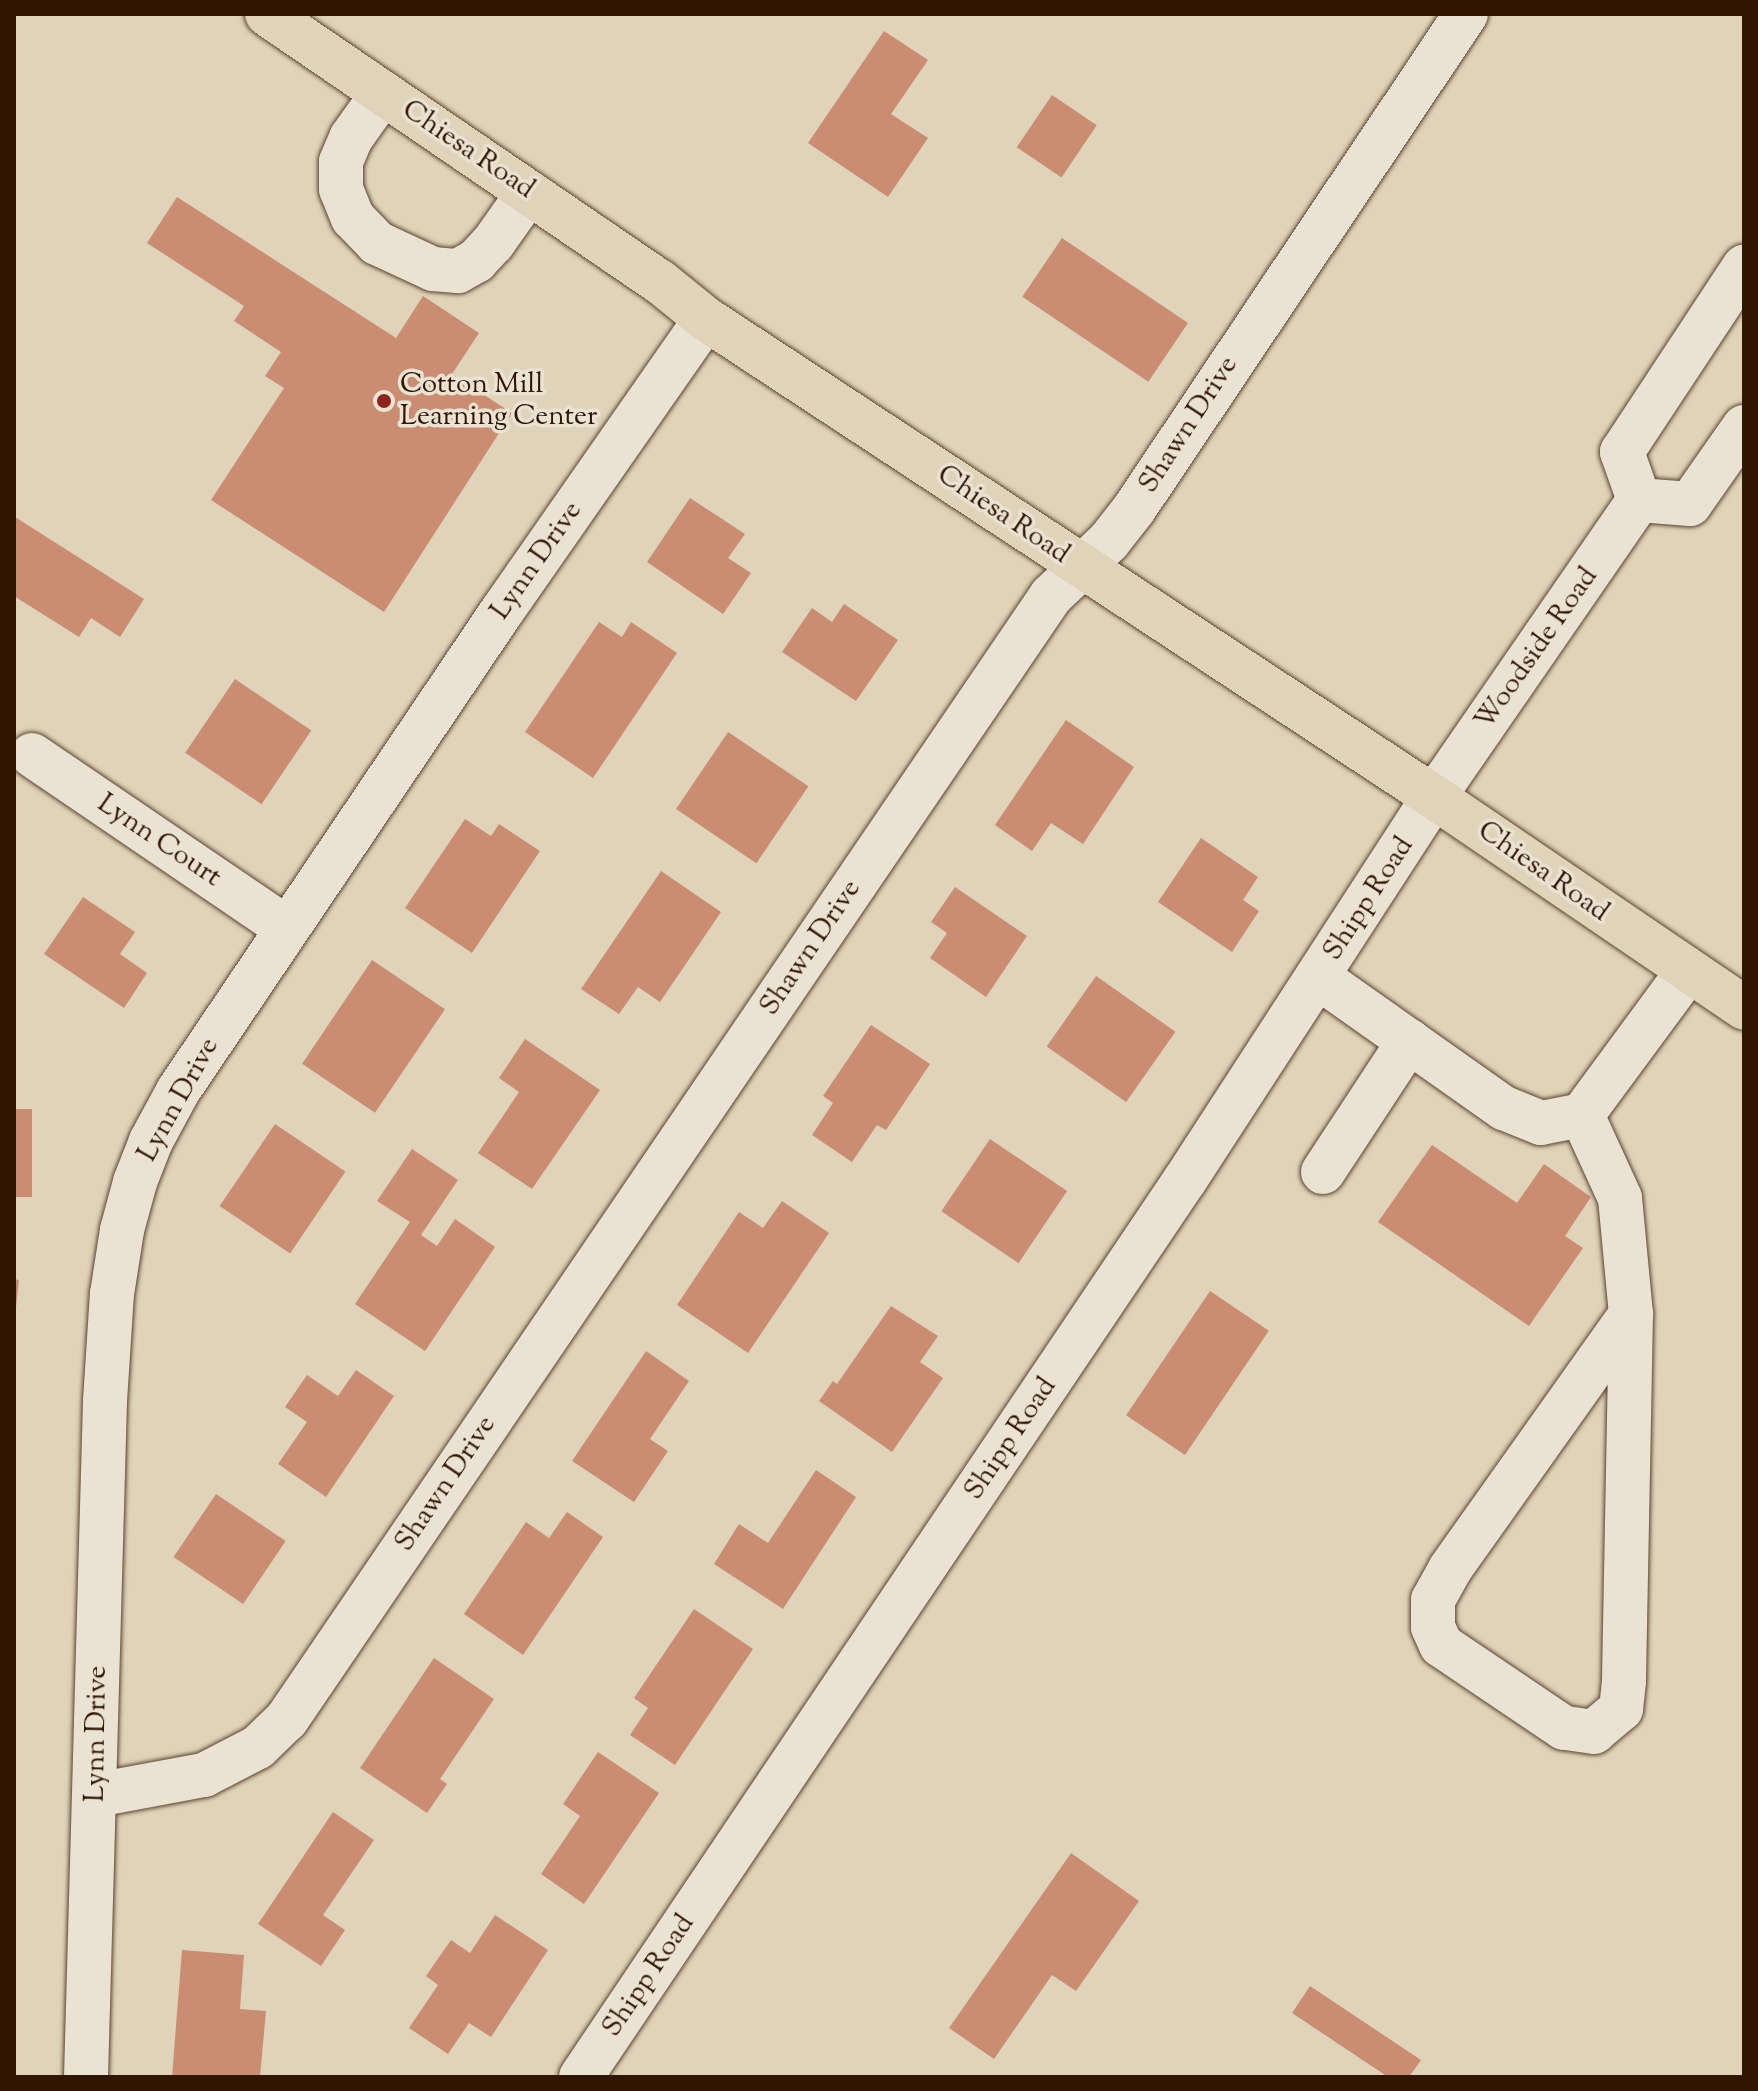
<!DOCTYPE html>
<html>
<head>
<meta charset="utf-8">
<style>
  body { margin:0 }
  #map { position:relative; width:1758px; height:2091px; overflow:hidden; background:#dfd3b9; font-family:"Sorts Mill Goudy",serif }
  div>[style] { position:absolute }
  .building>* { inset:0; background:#ca8d71; transform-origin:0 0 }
  .roads { filter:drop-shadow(0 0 2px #5c442e) drop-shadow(0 0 2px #5c442e) }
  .minor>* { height:44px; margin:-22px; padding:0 22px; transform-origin:22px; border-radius:22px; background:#eae2d2 }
  .major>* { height:44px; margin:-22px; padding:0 22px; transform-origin:22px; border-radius:22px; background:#dfd3b9 }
  .dots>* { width:22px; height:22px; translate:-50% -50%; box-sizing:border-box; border:4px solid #eae2d2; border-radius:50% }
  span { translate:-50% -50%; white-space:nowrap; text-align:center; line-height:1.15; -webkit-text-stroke:7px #eae2d2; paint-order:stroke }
  .street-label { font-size:28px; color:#301500 }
  .poi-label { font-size:28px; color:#301500 }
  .left { translate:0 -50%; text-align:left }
  .frame { position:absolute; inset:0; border:16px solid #301500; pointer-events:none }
</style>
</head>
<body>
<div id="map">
  <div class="building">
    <div style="clip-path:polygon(884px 31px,928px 60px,891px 114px,928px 138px,888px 197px,808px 143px)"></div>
    <div style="left:1052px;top:95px;width:54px;height:63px;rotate:34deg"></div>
    <div style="clip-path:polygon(177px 197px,396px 338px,423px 296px,479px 333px,452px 374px,512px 413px,384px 612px,211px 500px,284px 388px,265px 376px,281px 352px,234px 321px,244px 306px,147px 243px)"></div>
    <div style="left:1062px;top:238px;width:152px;height:71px;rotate:34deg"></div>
    <div style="clip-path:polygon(690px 498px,745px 534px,728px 558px,751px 573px,723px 614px,647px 562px)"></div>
    <div style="clip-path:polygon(15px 517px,144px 599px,120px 637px,91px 618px,79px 637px,14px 596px)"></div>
    <div style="clip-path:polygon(844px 604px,898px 640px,856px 701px,782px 652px,812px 608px,832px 622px)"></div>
    <div style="clip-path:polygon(599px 622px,622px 637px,631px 622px,677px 653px,593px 778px,525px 732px)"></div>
    <div style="left:235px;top:679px;width:92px;height:89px;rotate:34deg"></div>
    <div style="clip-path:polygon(1066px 720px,1134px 767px,1083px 844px,1051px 823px,1032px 851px,995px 825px)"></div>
    <div style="left:728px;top:732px;width:97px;height:93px;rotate:34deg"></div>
    <div style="clip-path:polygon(465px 819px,491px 836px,499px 824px,540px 851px,472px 953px,405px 908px)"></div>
    <div style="clip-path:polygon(1201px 838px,1258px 877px,1243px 900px,1259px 911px,1232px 952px,1158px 902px)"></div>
    <div style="clip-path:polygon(661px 871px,721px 912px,660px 1002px,638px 987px,619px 1014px,581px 989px)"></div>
    <div style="clip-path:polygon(955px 887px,1027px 936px,986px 997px,930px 958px,947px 933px,931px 922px)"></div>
    <div style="clip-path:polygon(83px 897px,135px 932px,120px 954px,147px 973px,124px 1008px,44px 954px)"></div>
    <div style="left:372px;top:960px;width:88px;height:125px;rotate:34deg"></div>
    <div style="left:1096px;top:976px;width:97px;height:86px;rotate:35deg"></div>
    <div style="clip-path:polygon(871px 1025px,930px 1064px,886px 1130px,877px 1125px,852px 1162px,812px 1135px,833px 1103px,823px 1096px)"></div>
    <div style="clip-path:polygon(525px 1039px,600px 1090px,532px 1189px,478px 1153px,519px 1092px,499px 1078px)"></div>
    <div style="left:14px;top:1109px;width:18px;height:88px"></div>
    <div style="left:275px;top:1124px;width:85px;height:99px;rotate:34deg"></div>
    <div style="left:990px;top:1139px;width:93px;height:87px;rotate:34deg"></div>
    <div style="clip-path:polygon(1432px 1145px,1517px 1203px,1544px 1164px,1591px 1197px,1565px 1236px,1583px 1248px,1529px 1326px,1378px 1222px)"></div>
    <div style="clip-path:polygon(412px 1149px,458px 1180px,421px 1235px,437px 1246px,455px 1219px,495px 1247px,425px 1351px,355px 1304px,410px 1222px,377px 1201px)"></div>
    <div style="clip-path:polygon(782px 1201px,829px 1233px,748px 1353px,677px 1305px,739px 1212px,763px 1228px)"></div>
    <div style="clip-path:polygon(14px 1279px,19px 1280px,16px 1307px,14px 1307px)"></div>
    <div style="left:1210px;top:1291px;width:71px;height:150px;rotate:34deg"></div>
    <div style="clip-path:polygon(891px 1306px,938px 1336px,920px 1362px,943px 1378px,892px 1452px,819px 1401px,833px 1381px,837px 1384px)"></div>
    <div style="clip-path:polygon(646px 1351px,689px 1381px,650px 1439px,668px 1451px,634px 1502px,572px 1461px)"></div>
    <div style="clip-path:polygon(356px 1370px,394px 1396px,326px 1497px,278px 1464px,307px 1422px,285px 1407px,307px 1375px,338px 1396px)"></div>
    <div style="clip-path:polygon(816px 1470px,856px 1497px,783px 1609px,714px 1564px,739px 1524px,768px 1543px)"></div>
    <div style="left:216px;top:1494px;width:84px;height:76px;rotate:34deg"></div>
    <div style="clip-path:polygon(567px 1512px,603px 1537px,523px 1655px,464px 1614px,526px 1522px,549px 1538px)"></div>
    <div style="clip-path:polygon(694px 1609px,753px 1649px,675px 1765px,630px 1735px,648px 1708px,634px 1698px)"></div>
    <div style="clip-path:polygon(434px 1658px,494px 1699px,440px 1779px,447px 1784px,427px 1813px,360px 1768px)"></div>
    <div style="clip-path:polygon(598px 1752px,659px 1793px,584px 1904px,541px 1874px,580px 1816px,563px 1804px)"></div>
    <div style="clip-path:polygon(333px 1812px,374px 1840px,323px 1915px,345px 1930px,321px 1966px,258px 1924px)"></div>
    <div style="clip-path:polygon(1071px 1853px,1139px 1901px,1076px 1991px,1052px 1975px,994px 2059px,949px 2028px)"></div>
    <div style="clip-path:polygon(495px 1915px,548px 1950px,491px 2037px,469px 2023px,448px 2054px,409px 2028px,438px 1985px,426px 1976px,451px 1940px,470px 1953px)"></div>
    <div style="clip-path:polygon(182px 1950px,244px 1955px,240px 2009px,266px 2011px,260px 2077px,172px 2077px)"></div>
    <div style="clip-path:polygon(1310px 1986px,1421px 2060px,1409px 2077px,1388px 2077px,1292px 2013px)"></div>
  </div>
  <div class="roads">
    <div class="minor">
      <div style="left:383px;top:93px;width:55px;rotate:125.4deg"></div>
      <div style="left:351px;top:138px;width:26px;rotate:113deg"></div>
      <div style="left:341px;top:162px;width:27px;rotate:90deg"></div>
      <div style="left:341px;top:189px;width:31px;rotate:68deg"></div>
      <div style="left:353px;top:218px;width:35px;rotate:46deg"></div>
      <div style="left:377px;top:243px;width:62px;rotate:24.9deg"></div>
      <div style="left:433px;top:269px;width:25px;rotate:5deg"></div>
      <div style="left:458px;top:271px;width:21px;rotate:-29deg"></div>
      <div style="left:476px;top:261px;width:25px;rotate:-47deg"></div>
      <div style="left:493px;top:243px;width:62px;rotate:-54.8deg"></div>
      <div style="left:1639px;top:500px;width:51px;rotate:-109.5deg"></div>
      <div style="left:1622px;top:452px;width:222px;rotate:-56.6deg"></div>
      <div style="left:1639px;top:500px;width:51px;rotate:4.5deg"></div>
      <div style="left:1690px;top:504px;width:94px;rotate:-55deg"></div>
      <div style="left:32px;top:755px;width:308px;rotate:34.2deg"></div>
      <div style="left:1318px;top:977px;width:228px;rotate:35.2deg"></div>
      <div style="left:1504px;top:1108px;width:40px;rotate:22deg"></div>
      <div style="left:1541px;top:1123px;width:42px;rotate:-11deg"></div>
      <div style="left:1582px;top:1115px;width:179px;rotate:-53.6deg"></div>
      <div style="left:1582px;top:1115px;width:91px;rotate:65.4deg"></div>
      <div style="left:1620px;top:1198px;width:117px;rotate:84.6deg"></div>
      <div style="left:1631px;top:1314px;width:367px;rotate:91.1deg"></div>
      <div style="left:1624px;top:1681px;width:28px;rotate:96deg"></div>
      <div style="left:1621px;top:1709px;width:35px;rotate:140deg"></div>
      <div style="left:1594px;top:1732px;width:30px;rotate:-172deg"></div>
      <div style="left:1564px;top:1728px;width:148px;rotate:-146deg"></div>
      <div style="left:1441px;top:1645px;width:20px;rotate:-114deg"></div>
      <div style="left:1433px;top:1627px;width:27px;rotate:-90deg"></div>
      <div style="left:1433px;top:1600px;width:35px;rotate:-61deg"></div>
      <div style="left:1450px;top:1569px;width:313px;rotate:-54.6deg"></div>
      <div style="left:1323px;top:1172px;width:157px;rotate:-56.7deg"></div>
      <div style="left:96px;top:1795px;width:110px;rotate:-10.5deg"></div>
      <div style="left:204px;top:1775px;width:61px;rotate:-27.4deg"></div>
      <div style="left:258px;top:1747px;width:40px;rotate:-44deg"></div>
      <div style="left:287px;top:1719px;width:1358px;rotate:-55.77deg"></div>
      <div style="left:1051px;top:596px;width:80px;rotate:-43.5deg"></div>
      <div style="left:1109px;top:541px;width:41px;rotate:-52deg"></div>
      <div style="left:1134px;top:509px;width:596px;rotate:-56.15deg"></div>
      <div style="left:86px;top:2077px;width:676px;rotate:-88.39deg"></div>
      <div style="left:105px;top:1401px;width:107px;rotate:-86.3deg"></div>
      <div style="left:112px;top:1294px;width:65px;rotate:-81.1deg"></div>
      <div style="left:122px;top:1230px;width:50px;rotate:-74.8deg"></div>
      <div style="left:135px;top:1182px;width:44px;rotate:-68.7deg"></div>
      <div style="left:151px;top:1141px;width:57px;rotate:-61.6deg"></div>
      <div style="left:178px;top:1091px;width:579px;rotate:-55.98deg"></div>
      <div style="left:502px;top:611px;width:356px;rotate:-55.1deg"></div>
      <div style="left:581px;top:2077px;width:1081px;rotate:-56.05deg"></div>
      <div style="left:1185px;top:1180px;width:457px;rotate:-57deg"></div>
      <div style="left:1434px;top:797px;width:361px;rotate:-55.4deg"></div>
    </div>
    <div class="major">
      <div style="left:267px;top:14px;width:474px;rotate:34.3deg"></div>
      <div style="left:659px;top:281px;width:60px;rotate:39deg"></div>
      <div style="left:706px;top:319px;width:871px;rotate:33.29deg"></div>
      <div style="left:1434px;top:797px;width:375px;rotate:34.2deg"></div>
    </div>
  </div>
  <div class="dots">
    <div style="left:384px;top:401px;background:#8f2418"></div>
  </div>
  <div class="street-label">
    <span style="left:468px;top:150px;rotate:34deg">Chiesa Road</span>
    <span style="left:1189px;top:425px;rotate:-57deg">Shawn Drive</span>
    <span style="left:1003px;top:515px;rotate:34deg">Chiesa Road</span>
    <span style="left:537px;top:561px;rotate:-55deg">Lynn Drive</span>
    <span style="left:1537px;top:649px;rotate:-55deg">Woodside Road</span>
    <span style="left:159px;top:841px;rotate:34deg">Lynn Court</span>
    <span style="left:1543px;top:872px;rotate:35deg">Chiesa Road</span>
    <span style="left:1369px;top:899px;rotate:-57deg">Shipp Road</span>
    <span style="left:811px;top:948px;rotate:-56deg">Shawn Drive</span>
    <span style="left:179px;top:1100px;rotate:-61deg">Lynn Drive</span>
    <span style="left:1011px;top:1439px;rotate:-56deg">Shipp Road</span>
    <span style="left:446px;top:1484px;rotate:-56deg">Shawn Drive</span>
    <span style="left:97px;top:1734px;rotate:-89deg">Lynn Drive</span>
    <span style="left:649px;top:1976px;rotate:-56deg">Shipp Road</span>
  </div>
  <div class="poi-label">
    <span class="left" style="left:400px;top:401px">Cotton Mill<br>Learning Center</span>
  </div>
  <div class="frame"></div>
</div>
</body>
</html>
